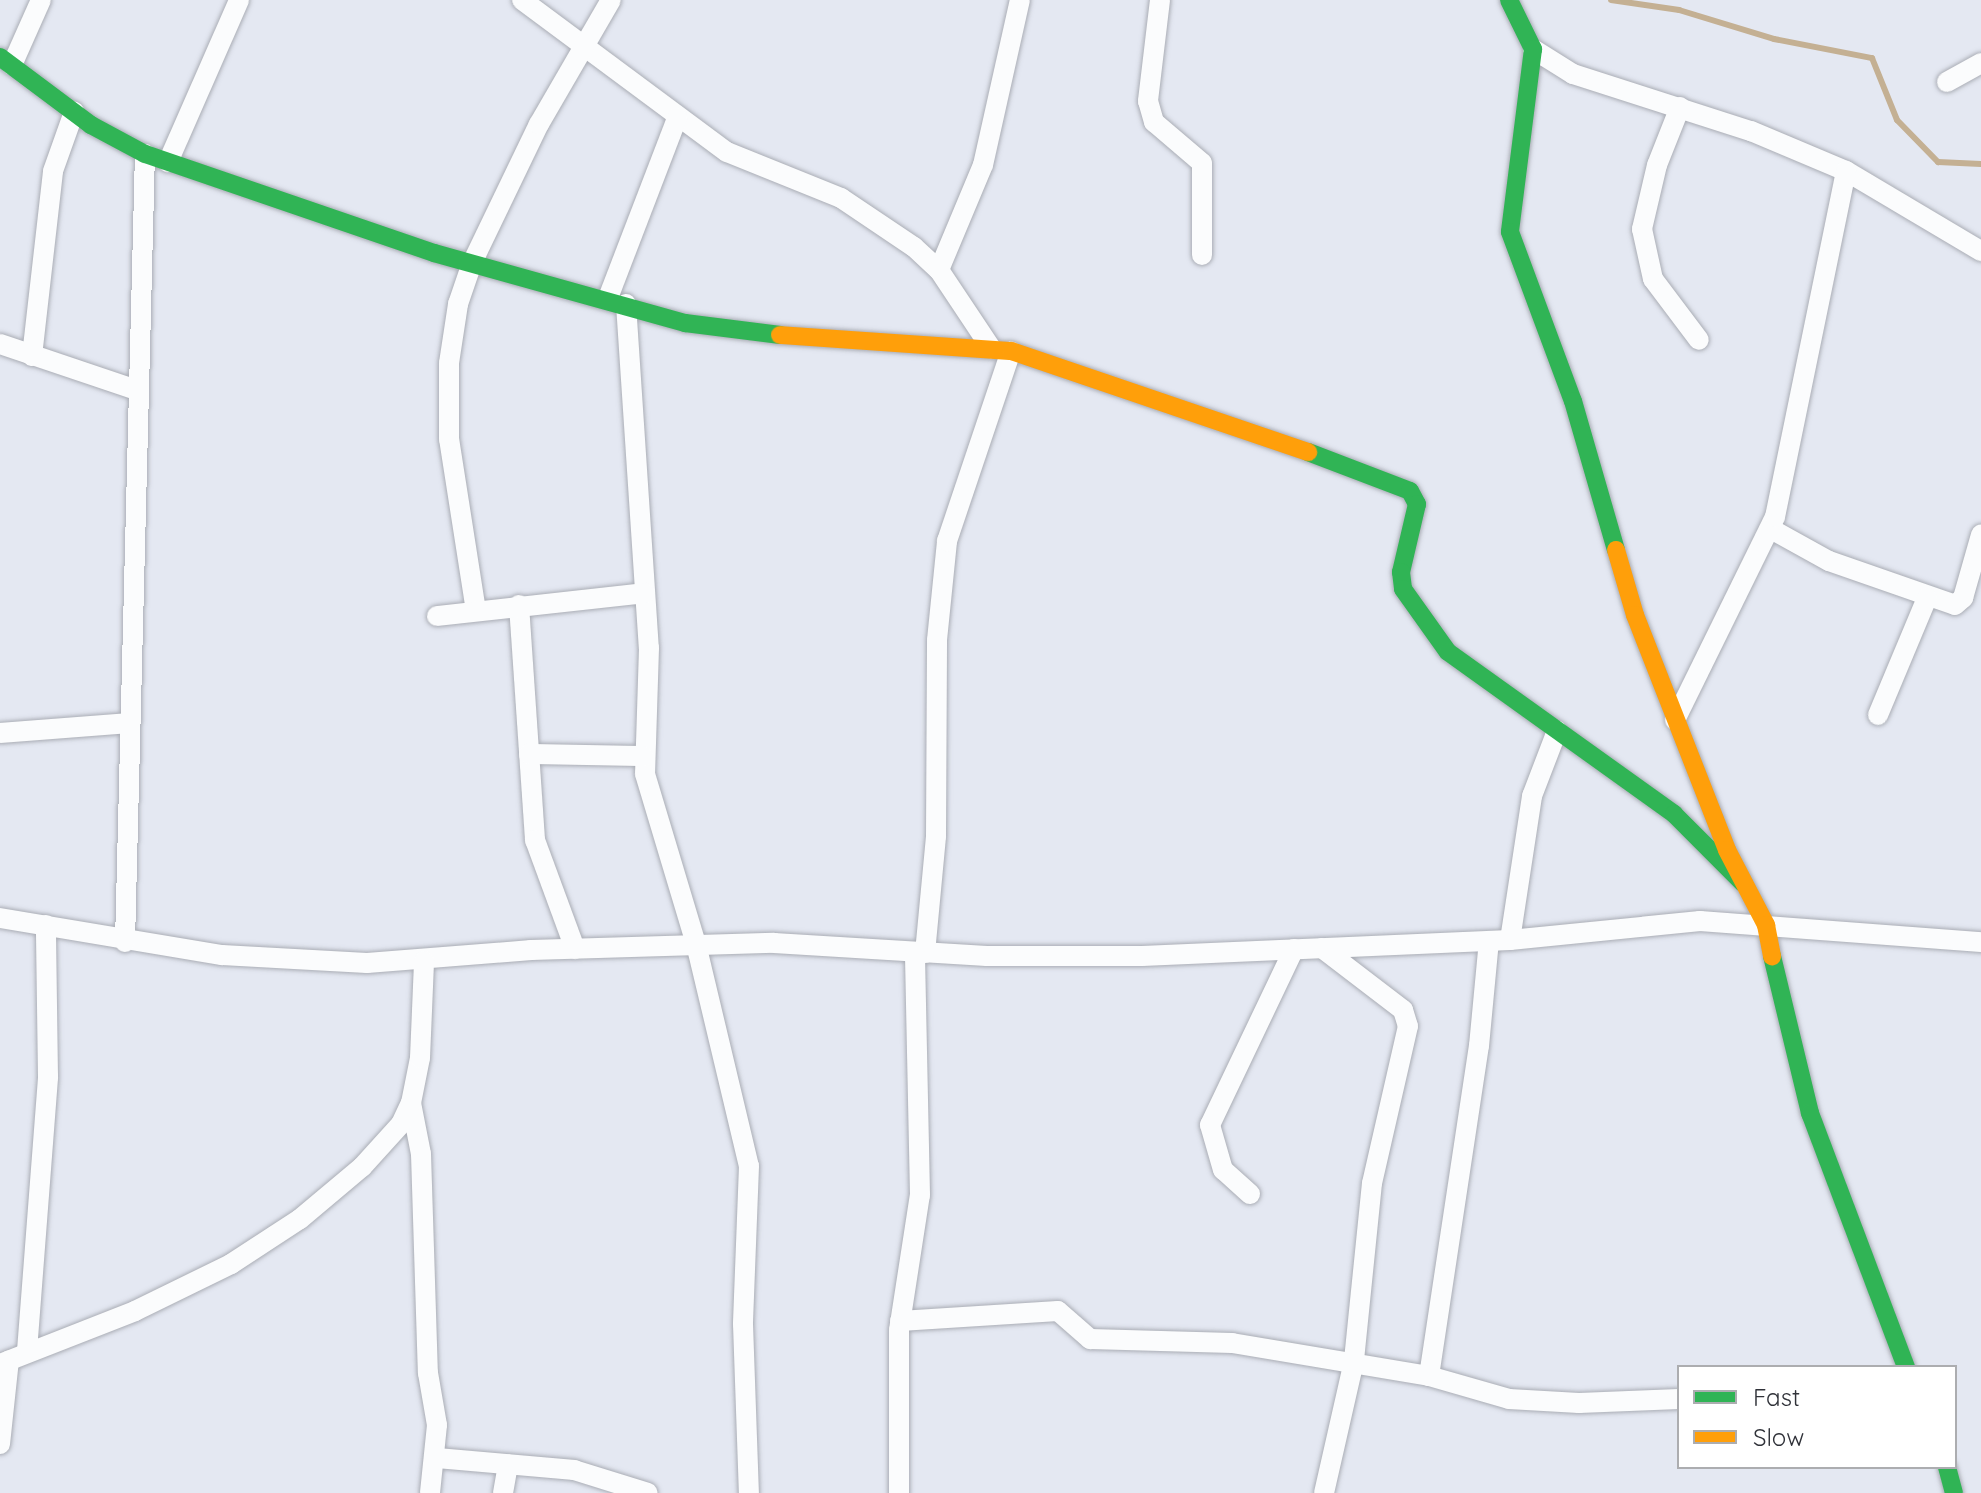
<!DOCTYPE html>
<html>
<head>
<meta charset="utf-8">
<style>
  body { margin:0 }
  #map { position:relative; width:1981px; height:1493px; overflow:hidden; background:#e4e8f2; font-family:Quicksand,sans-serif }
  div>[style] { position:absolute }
  .stream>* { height:6px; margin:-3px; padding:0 3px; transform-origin:3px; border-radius:3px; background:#c4b093 }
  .roads { filter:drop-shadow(0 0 2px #aaadb5) drop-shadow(0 0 2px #aaadb5) }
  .street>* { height:20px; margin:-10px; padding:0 10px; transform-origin:10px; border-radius:10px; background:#fbfcfd }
  .fast>* { height:18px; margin:-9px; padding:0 9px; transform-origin:9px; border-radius:9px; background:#30b455 }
  .slow>* { height:18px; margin:-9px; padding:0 9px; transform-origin:9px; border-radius:9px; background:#ff9f0a }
  span { translate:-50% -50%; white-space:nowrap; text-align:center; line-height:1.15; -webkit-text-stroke:7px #fff; paint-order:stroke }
  .legend { position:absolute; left:1677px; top:1365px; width:280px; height:104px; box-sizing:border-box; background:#fff; border:2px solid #acadb0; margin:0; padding:10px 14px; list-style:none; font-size:24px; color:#303239 }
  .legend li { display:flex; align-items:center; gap:16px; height:40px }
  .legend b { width:40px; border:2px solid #acadb0 }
</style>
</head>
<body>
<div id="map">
  <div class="stream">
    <div style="left:1611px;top:0;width:69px;rotate:8.4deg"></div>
    <div style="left:1679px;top:10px;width:99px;rotate:17deg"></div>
    <div style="left:1774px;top:39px;width:100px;rotate:11deg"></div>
    <div style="left:1872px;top:58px;width:67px;rotate:68deg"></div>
    <div style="left:1897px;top:120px;width:59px;rotate:45.7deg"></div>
    <div style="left:1938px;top:162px;width:43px;rotate:2.7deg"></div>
  </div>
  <div class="roads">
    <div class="street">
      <div style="left:522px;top:0;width:255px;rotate:36.6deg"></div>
      <div style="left:727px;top:152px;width:123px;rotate:22deg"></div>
      <div style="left:841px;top:198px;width:88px;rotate:33.9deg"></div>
      <div style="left:914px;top:247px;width:34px;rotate:43deg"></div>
      <div style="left:939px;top:270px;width:94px;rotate:56.3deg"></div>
      <div style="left:1160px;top:0;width:102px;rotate:96.8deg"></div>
      <div style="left:1148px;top:101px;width:22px;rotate:74deg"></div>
      <div style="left:1154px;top:122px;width:63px;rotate:40.5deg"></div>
      <div style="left:1202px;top:163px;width:92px;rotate:90deg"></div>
      <div style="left:1533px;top:49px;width:47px;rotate:32deg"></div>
      <div style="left:1573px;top:74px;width:187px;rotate:17.8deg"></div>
      <div style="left:1751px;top:131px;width:103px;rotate:22.8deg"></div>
      <div style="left:1846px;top:171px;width:157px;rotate:30.7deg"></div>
      <div style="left:12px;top:65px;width:71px;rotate:-66deg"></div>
      <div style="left:1947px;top:82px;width:39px;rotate:-29deg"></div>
      <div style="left:1680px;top:107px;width:62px;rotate:111.6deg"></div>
      <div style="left:1657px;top:165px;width:66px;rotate:103.2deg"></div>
      <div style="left:1642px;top:229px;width:51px;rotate:77.6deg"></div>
      <div style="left:1653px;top:279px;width:76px;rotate:53deg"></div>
      <div style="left:168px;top:162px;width:177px;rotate:-66.3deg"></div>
      <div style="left:939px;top:270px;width:114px;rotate:-67.3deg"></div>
      <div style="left:983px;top:165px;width:169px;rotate:-77.4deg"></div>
      <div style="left:608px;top:298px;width:193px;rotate:-69deg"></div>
      <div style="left:626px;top:304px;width:345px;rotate:86.2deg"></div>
      <div style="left:649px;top:648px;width:126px;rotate:91.8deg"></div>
      <div style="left:645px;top:774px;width:177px;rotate:73.3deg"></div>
      <div style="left:696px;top:944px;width:228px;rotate:76.6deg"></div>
      <div style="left:749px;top:1166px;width:158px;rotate:92.2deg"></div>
      <div style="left:743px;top:1324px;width:169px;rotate:88deg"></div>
      <div style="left:0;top:344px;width:145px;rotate:18.6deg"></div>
      <div style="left:32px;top:356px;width:186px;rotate:-83.5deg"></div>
      <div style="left:53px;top:171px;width:63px;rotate:-70.4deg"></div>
      <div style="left:1771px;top:529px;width:66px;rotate:28.9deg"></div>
      <div style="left:1829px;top:561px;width:133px;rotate:19.2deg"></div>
      <div style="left:1955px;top:605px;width:11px;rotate:-41deg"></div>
      <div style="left:1963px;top:598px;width:66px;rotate:-74.1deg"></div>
      <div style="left:519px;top:605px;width:236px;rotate:86.1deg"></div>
      <div style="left:535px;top:840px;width:116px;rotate:69.8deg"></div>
      <div style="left:476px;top:611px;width:174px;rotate:-98.9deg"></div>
      <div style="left:449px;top:439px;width:76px;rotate:-90deg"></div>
      <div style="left:449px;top:363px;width:60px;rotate:-81.3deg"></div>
      <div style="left:458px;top:304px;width:43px;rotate:-71.1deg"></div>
      <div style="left:472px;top:263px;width:154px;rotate:-64.3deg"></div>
      <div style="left:539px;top:124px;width:143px;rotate:-59.9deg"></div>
      <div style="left:437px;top:616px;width:209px;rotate:-6.3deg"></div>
      <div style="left:1878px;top:715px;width:127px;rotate:-67.3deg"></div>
      <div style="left:1675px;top:720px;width:226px;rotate:-63.8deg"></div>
      <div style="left:1775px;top:517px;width:353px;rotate:-78.4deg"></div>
      <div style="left:0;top:733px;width:130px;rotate:-4.4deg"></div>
      <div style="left:529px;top:754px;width:114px;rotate:1deg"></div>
      <div style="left:0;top:918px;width:225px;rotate:9.5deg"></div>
      <div style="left:222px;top:955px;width:145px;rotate:3.2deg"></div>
      <div style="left:367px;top:963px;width:165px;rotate:-4.5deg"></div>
      <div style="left:531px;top:950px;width:243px;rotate:-1.7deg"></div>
      <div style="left:774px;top:943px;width:213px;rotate:3.5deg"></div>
      <div style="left:987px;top:956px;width:155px"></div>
      <div style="left:1142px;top:956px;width:368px;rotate:-2.5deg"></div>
      <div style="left:1510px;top:940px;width:191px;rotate:-5.7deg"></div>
      <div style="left:1700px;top:921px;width:282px;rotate:4.3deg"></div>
      <div style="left:1510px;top:940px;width:146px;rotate:-81.3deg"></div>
      <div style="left:1532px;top:796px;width:70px;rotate:-69deg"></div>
      <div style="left:125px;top:942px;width:788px;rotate:-88.55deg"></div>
      <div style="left:1322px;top:948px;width:102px;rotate:37.4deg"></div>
      <div style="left:1403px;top:1010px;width:17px;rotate:73deg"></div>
      <div style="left:1408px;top:1026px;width:161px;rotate:102.9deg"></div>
      <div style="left:1372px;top:1183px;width:179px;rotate:95.8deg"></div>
      <div style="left:1354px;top:1361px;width:135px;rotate:102.8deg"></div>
      <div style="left:925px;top:953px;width:118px;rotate:-84.6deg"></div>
      <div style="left:936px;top:836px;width:196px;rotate:-89.7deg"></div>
      <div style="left:937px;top:640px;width:100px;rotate:-84.2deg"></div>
      <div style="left:947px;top:541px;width:200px;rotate:-71.4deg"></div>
      <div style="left:411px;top:1103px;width:52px;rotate:78.9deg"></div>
      <div style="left:421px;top:1154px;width:219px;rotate:88.2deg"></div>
      <div style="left:428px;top:1373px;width:53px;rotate:80.2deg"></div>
      <div style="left:437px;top:1425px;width:68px;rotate:95.9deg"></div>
      <div style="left:1250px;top:1194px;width:36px;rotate:-138deg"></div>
      <div style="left:1223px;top:1170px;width:47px;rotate:-106.1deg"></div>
      <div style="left:1210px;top:1125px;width:195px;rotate:-64.5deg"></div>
      <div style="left:900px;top:1321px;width:158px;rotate:-3.6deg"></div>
      <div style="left:1058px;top:1311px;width:43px;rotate:41.2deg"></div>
      <div style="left:1090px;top:1339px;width:142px;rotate:1.6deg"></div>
      <div style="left:1232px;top:1343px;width:200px;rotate:9.5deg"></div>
      <div style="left:1429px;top:1376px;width:83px;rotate:16deg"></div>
      <div style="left:1509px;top:1399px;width:70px;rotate:3.3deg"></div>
      <div style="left:1579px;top:1403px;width:100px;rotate:-2.3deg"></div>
      <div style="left:27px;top:1351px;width:275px;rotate:-85.6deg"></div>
      <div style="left:48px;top:1077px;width:152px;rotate:-90.8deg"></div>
      <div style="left:0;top:1364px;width:145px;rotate:-21.4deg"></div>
      <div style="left:135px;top:1311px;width:107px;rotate:-26.1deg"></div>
      <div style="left:231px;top:1264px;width:82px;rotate:-33.1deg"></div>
      <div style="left:300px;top:1219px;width:81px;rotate:-40deg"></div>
      <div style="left:362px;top:1167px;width:58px;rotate:-47.8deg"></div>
      <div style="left:401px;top:1124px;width:23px;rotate:-65deg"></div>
      <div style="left:411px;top:1103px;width:46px;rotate:-78.7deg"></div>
      <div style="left:420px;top:1058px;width:97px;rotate:-87.6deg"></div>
      <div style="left:1429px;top:1376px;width:334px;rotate:-81.4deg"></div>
      <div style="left:1479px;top:1046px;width:105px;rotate:-84.6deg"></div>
      <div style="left:0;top:1444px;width:84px;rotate:-83.9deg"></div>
      <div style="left:437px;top:1458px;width:138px;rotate:5deg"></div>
      <div style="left:574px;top:1470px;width:77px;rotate:17.3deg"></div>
      <div style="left:503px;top:1493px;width:29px;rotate:-80deg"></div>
      <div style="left:899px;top:1493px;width:163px;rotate:-90deg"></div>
      <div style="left:899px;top:1330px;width:137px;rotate:-81.2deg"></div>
      <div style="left:920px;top:1195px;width:242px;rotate:-91.2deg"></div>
    </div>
    <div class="fast">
      <div style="left:1509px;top:0;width:55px;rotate:63.9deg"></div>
      <div style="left:1533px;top:49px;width:184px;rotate:97.2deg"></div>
      <div style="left:1510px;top:232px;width:180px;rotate:69.6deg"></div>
      <div style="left:1573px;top:401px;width:155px;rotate:73.9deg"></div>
      <div style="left:0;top:57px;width:114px;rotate:36.8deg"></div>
      <div style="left:91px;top:125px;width:61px;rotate:28.2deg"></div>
      <div style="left:145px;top:154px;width:305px;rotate:18.9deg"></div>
      <div style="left:434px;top:253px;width:261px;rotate:15.6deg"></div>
      <div style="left:685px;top:323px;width:96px;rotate:7.2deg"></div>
      <div style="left:1308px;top:452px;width:109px;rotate:20.9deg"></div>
      <div style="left:1410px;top:491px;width:15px;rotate:62deg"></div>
      <div style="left:1417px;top:504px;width:70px;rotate:103.2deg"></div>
      <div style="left:1401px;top:572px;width:17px;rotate:83deg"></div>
      <div style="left:1403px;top:589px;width:77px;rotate:54.5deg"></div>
      <div style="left:1448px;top:652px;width:278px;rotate:35.6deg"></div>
      <div style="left:1674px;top:814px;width:98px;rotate:45deg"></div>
      <div style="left:1772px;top:956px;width:162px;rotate:76.4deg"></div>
      <div style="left:1810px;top:1113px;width:272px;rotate:69.3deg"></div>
      <div style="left:1947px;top:1467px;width:27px;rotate:75deg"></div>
    </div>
    <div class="slow">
      <div style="left:780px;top:335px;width:232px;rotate:4deg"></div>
      <div style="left:1011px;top:351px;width:314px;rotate:18.8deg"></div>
      <div style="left:1616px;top:550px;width:68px;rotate:73.7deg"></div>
      <div style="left:1635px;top:615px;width:252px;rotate:68.6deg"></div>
      <div style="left:1727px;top:850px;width:85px;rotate:62.5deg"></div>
      <div style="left:1766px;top:925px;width:32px;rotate:79deg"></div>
    </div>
  </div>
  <ul class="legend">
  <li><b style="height:10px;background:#30b455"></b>Fast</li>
  <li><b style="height:10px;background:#ff9f0a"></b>Slow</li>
  </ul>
</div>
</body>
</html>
